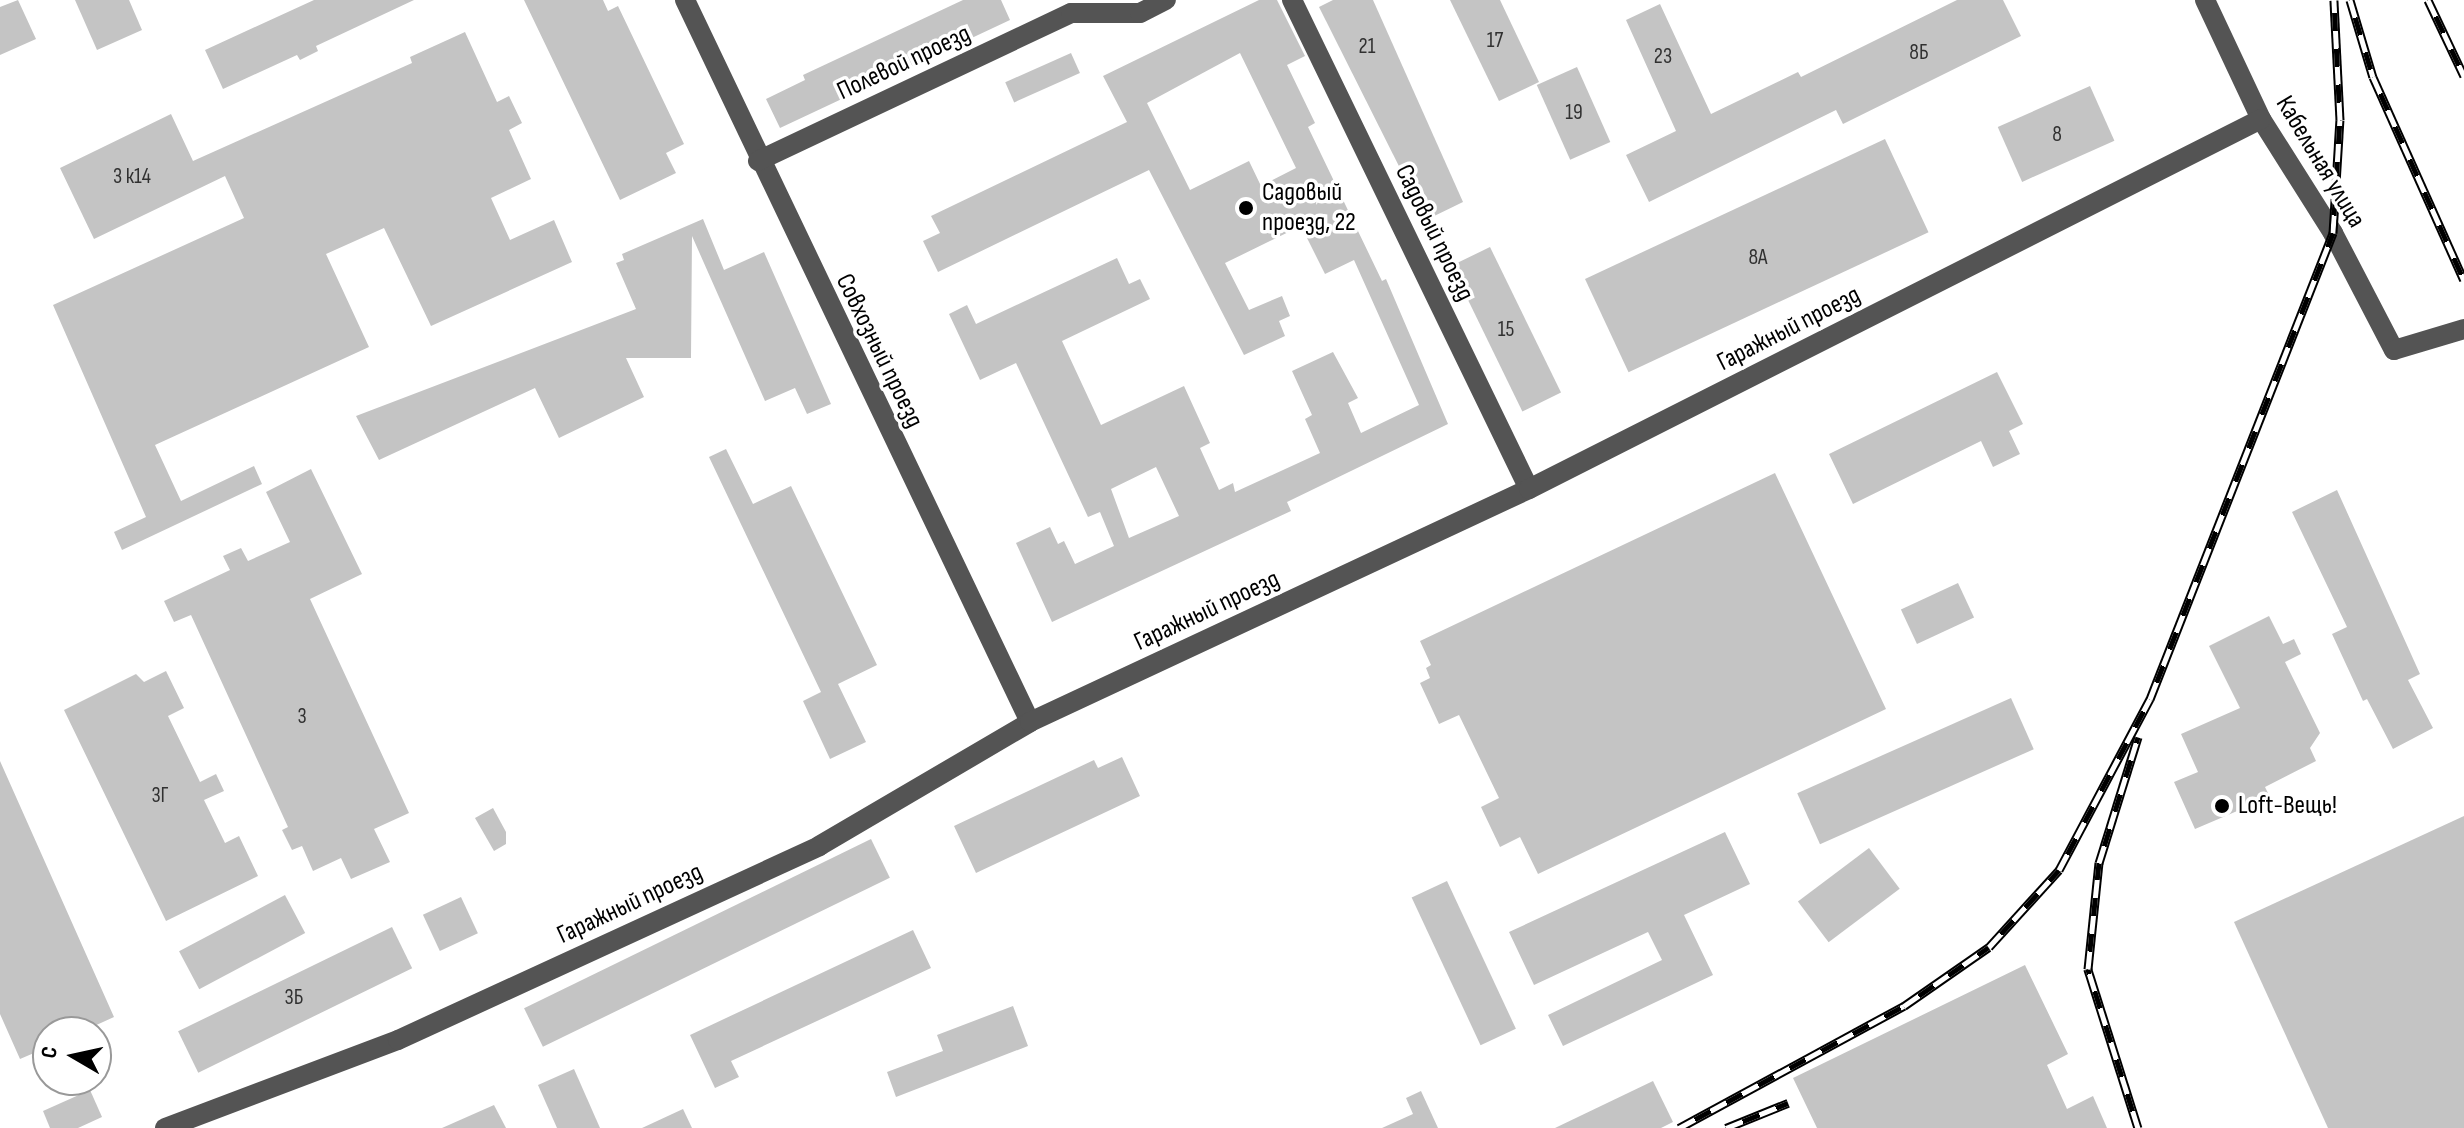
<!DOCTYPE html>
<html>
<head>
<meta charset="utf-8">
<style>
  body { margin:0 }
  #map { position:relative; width:2464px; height:1128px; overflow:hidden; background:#fff; font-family:"Sofia Sans Condensed",sans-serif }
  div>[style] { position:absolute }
  .building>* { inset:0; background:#c4c4c4; transform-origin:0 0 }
  .minor>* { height:20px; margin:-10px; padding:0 10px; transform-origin:10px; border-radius:10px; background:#545454 }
  .rail>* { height:9px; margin-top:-4.5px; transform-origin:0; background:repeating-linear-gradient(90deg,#fff 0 18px,#000 0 36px); box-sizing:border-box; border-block:2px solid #000 }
  .dots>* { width:22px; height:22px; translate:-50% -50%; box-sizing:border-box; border:4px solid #fff; border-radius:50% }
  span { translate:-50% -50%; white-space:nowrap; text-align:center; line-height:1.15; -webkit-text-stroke:7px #fff; paint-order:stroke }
  .number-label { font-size:22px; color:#313131 }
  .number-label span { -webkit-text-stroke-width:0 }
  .street-label { font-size:26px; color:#000 }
  .poi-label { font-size:26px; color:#000 }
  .left { translate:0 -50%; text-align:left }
  .north { position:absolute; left:32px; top:1016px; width:80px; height:80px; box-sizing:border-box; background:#fff; border:2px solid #999; border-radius:50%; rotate:279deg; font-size:22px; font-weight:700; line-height:32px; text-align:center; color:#000 }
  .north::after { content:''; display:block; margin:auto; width:28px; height:36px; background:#000; clip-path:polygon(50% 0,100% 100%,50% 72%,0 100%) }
</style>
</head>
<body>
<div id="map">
  <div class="building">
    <div style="clip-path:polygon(18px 0,36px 39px,0 55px,0 7px)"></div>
    <div style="clip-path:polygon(75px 0,129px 0,142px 30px,97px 50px)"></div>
    <div style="clip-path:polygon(314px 0,414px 0,316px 46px,318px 51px,300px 60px,297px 55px,223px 89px,205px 50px)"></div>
    <div style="clip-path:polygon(524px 0,603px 0,608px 11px,618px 6px,684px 144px,666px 153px,676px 173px,620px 200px)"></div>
    <div style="clip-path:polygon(963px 0,1001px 0,1010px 20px,780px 128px,766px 99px,805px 80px,803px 75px)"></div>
    <div style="clip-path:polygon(evenodd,1259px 0,1277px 0,1305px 56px,1287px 65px,1315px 123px,1308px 127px,1382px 281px,1386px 279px,1448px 424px,1287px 502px,1291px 511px,1052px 622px,1016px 543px,1050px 527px,1058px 544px,1064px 541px,1075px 564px,1114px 546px,1100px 512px,1088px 517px,1016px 363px,980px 380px,949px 314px,967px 305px,976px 324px,1117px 258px,1129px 284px,1140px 279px,1150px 299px,1062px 341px,1101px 425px,1184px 386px,1210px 443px,1200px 448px,1219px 490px,1233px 483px,1235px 492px,1320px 453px,1305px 419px,1312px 415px,1292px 371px,1333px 352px,1358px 398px,1348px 403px,1361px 433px,1419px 405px,1354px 260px,1325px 274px,1301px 226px,1225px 263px,1249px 310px,1282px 296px,1290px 316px,1279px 321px,1285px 336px,1244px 355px,1149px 170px,938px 272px,923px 241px,940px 233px,931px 216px,1127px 122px,1103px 76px,1259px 0,1240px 53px,1296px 168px,1261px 186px,1249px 161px,1190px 190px,1147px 103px,1240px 53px,1259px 0,1156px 467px,1179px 516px,1129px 538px,1111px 489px,1156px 467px)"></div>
    <div style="clip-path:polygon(1333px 0,1373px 0,1463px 202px,1426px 220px,1319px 7px)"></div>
    <div style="clip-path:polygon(1450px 0,1500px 0,1539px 82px,1499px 101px)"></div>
    <div style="clip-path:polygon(1957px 0,2003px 0,2021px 36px,1843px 124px,1836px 110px,1649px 202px,1626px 155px,1676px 131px,1626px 20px,1660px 4px,1711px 114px,1798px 72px,1801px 77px)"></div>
    <div style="clip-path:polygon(465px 32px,497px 102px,509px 96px,522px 123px,509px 130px,531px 179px,491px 198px,510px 240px,554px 220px,572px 262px,431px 326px,384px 228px,326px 254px,369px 347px,155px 445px,181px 501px,254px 466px,262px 484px,122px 550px,114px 532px,146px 517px,53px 305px,244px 218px,225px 176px,94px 239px,60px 168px,171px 114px,193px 161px,412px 63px,410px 57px)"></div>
    <div style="left:1071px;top:53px;width:22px;height:72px;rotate:66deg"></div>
    <div style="left:1577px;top:67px;width:82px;height:44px;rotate:66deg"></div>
    <div style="left:2090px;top:86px;width:60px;height:101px;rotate:66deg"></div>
    <div style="left:1885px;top:139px;width:103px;height:331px;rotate:65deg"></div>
    <div style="clip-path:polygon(703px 219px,724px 270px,764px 252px,831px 404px,807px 414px,795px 388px,765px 401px,692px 236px,691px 358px,626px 358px,644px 397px,559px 438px,535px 388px,379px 460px,356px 416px,636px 309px,616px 263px,624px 260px,622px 254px)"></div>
    <div style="left:1490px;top:247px;width:162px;height:43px;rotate:64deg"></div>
    <div style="clip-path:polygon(1997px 372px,2023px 424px,2009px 431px,2020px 454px,1993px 467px,1981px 441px,1853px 504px,1829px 454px)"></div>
    <div style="clip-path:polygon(726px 449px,753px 504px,791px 486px,877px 665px,838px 684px,866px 742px,830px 759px,803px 701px,821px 692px,709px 457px)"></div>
    <div style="clip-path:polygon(311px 469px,362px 574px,310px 599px,409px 813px,374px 829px,390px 862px,351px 879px,341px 858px,313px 871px,302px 846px,292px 850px,282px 830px,288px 827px,191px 615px,174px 622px,164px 601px,230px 570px,223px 556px,241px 548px,248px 561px,290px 542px,266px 492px)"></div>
    <div style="clip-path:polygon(1775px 473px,1886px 709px,1538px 874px,1520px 837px,1500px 847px,1481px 807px,1499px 798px,1459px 715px,1439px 724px,1420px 683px,1430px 678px,1426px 668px,1431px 665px,1420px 641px)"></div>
    <div style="clip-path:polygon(2337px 490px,2420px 674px,2408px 680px,2433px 728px,2393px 749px,2367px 699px,2363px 701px,2332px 634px,2347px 627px,2292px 512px)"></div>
    <div style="left:1958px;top:583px;width:38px;height:63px;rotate:65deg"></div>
    <div style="clip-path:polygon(2269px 616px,2283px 644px,2294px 639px,2301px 654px,2285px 662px,2320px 733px,2310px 748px,2316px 761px,2265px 787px,2270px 797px,2195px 829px,2174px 782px,2198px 772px,2181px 734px,2240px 708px,2209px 646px)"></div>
    <div style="clip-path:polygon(166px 671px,184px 708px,168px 716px,200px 782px,216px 774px,224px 791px,204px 800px,225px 843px,239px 836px,258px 876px,166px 921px,64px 710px,136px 674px,144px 682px)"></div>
    <div style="left:2011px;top:698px;width:56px;height:234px;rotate:66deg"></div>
    <div style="clip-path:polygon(1122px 757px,1140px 796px,976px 873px,954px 826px,1094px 760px,1098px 768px)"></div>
    <div style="clip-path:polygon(0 761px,114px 1017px,81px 1032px,48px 1032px,48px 1047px,20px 1059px,0 1014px)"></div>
    <div style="clip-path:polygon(493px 808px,506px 832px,506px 844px,494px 851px,475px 818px)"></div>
    <div style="clip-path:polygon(2464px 816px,2464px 1128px,2328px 1128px,2234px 922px)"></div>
    <div style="clip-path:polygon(1725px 832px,1750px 884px,1684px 915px,1713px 975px,1563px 1046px,1548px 1015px,1662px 960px,1648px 932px,1534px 985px,1509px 932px)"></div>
    <div style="left:871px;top:839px;width:43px;height:386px;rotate:64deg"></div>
    <div style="left:1869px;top:848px;width:51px;height:89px;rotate:53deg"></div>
    <div style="left:1447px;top:881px;width:163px;height:39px;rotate:65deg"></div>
    <div style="left:285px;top:895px;width:43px;height:120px;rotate:62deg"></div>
    <div style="left:461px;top:897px;width:40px;height:42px;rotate:65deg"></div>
    <div style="left:392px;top:927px;width:46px;height:238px;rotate:64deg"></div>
    <div style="clip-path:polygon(913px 930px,931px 968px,731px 1061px,739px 1077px,715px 1088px,690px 1035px)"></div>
    <div style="clip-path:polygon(2025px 965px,2068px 1054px,2047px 1065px,2067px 1109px,2093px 1096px,2107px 1128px,1817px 1128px,1793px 1078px)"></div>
    <div style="clip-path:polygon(1013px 1006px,1028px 1046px,896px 1097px,887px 1072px,943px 1051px,937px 1035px)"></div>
    <div style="clip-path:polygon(574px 1069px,600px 1128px,557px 1128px,538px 1085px)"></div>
    <div style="clip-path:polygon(1653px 1081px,1673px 1122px,1661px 1128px,1555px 1128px)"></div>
    <div style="clip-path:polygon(90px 1090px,102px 1117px,78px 1128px,50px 1128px,43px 1111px)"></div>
    <div style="clip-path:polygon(1421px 1091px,1438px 1128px,1382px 1128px,1413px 1114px,1406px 1098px)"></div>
    <div style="clip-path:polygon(494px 1105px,506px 1128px,442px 1128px)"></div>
    <div style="clip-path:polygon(683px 1109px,692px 1128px,642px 1128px)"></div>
  </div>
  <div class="minor">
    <div style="left:685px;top:0;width:800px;rotate:64.46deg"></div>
    <div style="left:1292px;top:0;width:543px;rotate:64.14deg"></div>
    <div style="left:2205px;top:0;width:132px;rotate:64.8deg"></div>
    <div style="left:2261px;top:119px;width:135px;rotate:57.7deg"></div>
    <div style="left:2333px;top:233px;width:132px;rotate:62.5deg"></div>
    <div style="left:2394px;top:350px;width:73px;rotate:-16.7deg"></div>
    <div style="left:758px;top:161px;width:346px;rotate:-25.3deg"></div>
    <div style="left:1071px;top:13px;width:69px"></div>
    <div style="left:1140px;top:13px;width:29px;rotate:-27deg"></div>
    <div style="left:165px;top:1128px;width:249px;rotate:-20.7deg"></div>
    <div style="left:398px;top:1040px;width:464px;rotate:-24.7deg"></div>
    <div style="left:819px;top:846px;width:245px;rotate:-30.4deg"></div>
    <div style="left:1030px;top:722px;width:551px;rotate:-25.03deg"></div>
    <div style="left:1529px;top:489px;width:820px;rotate:-26.81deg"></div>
  </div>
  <div class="rail">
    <div style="left:2350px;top:0;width:80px;rotate:73.4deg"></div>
    <div style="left:2373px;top:77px;width:222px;rotate:65.9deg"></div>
    <div style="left:2428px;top:0;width:84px;rotate:64.7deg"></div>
    <div style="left:1679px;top:1128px;width:256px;rotate:-28.5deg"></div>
    <div style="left:1904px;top:1006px;width:103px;rotate:-34.8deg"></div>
    <div style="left:1989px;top:947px;width:104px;rotate:-47.7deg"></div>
    <div style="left:2059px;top:870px;width:194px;rotate:-62deg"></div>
    <div style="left:2150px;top:699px;width:501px;rotate:-68.56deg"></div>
    <div style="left:2333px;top:233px;width:113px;rotate:-86.5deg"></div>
    <div style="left:2340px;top:120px;width:120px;rotate:-92.9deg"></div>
    <div style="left:1726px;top:1128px;width:67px;rotate:-22deg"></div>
    <div style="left:2138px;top:1128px;width:167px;rotate:-107.5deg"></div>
    <div style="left:2088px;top:969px;width:107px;rotate:-84.1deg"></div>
    <div style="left:2099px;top:863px;width:132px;rotate:-72.8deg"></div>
  </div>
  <div class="dots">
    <div style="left:1246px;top:208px;background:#000"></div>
    <div style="left:2222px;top:806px;background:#000"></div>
  </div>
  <div class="number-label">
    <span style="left:1495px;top:41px">17</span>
    <span style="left:1367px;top:47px">21</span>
    <span style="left:1919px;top:53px">8Б</span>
    <span style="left:1663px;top:57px">23</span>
    <span style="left:1574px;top:113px">19</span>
    <span style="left:2057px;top:135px">8</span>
    <span style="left:132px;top:177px">3 к14</span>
    <span style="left:1758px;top:258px">8А</span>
    <span style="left:1506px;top:330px">15</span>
    <span style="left:302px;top:717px">3</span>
    <span style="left:160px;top:796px">3Г</span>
    <span style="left:294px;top:998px">3Б</span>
  </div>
  <div class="street-label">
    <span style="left:904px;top:63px;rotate:-25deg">Полевой проезд</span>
    <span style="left:2320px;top:162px;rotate:59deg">Кабельная улица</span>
    <span style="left:1434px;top:233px;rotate:64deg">Садовый проезд</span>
    <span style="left:1789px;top:329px;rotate:-27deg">Гаражный проезд</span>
    <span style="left:879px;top:351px;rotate:64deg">Совхозный проезд</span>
    <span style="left:1207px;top:611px;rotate:-25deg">Гаражный проезд</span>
    <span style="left:630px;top:904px;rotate:-25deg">Гаражный проезд</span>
  </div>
  <div class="poi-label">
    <span class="left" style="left:1262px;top:208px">Садовый<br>проезд, 22</span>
    <span class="left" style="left:2238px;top:806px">Loft-Вещь!</span>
  </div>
  <div class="north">С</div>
</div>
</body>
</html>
